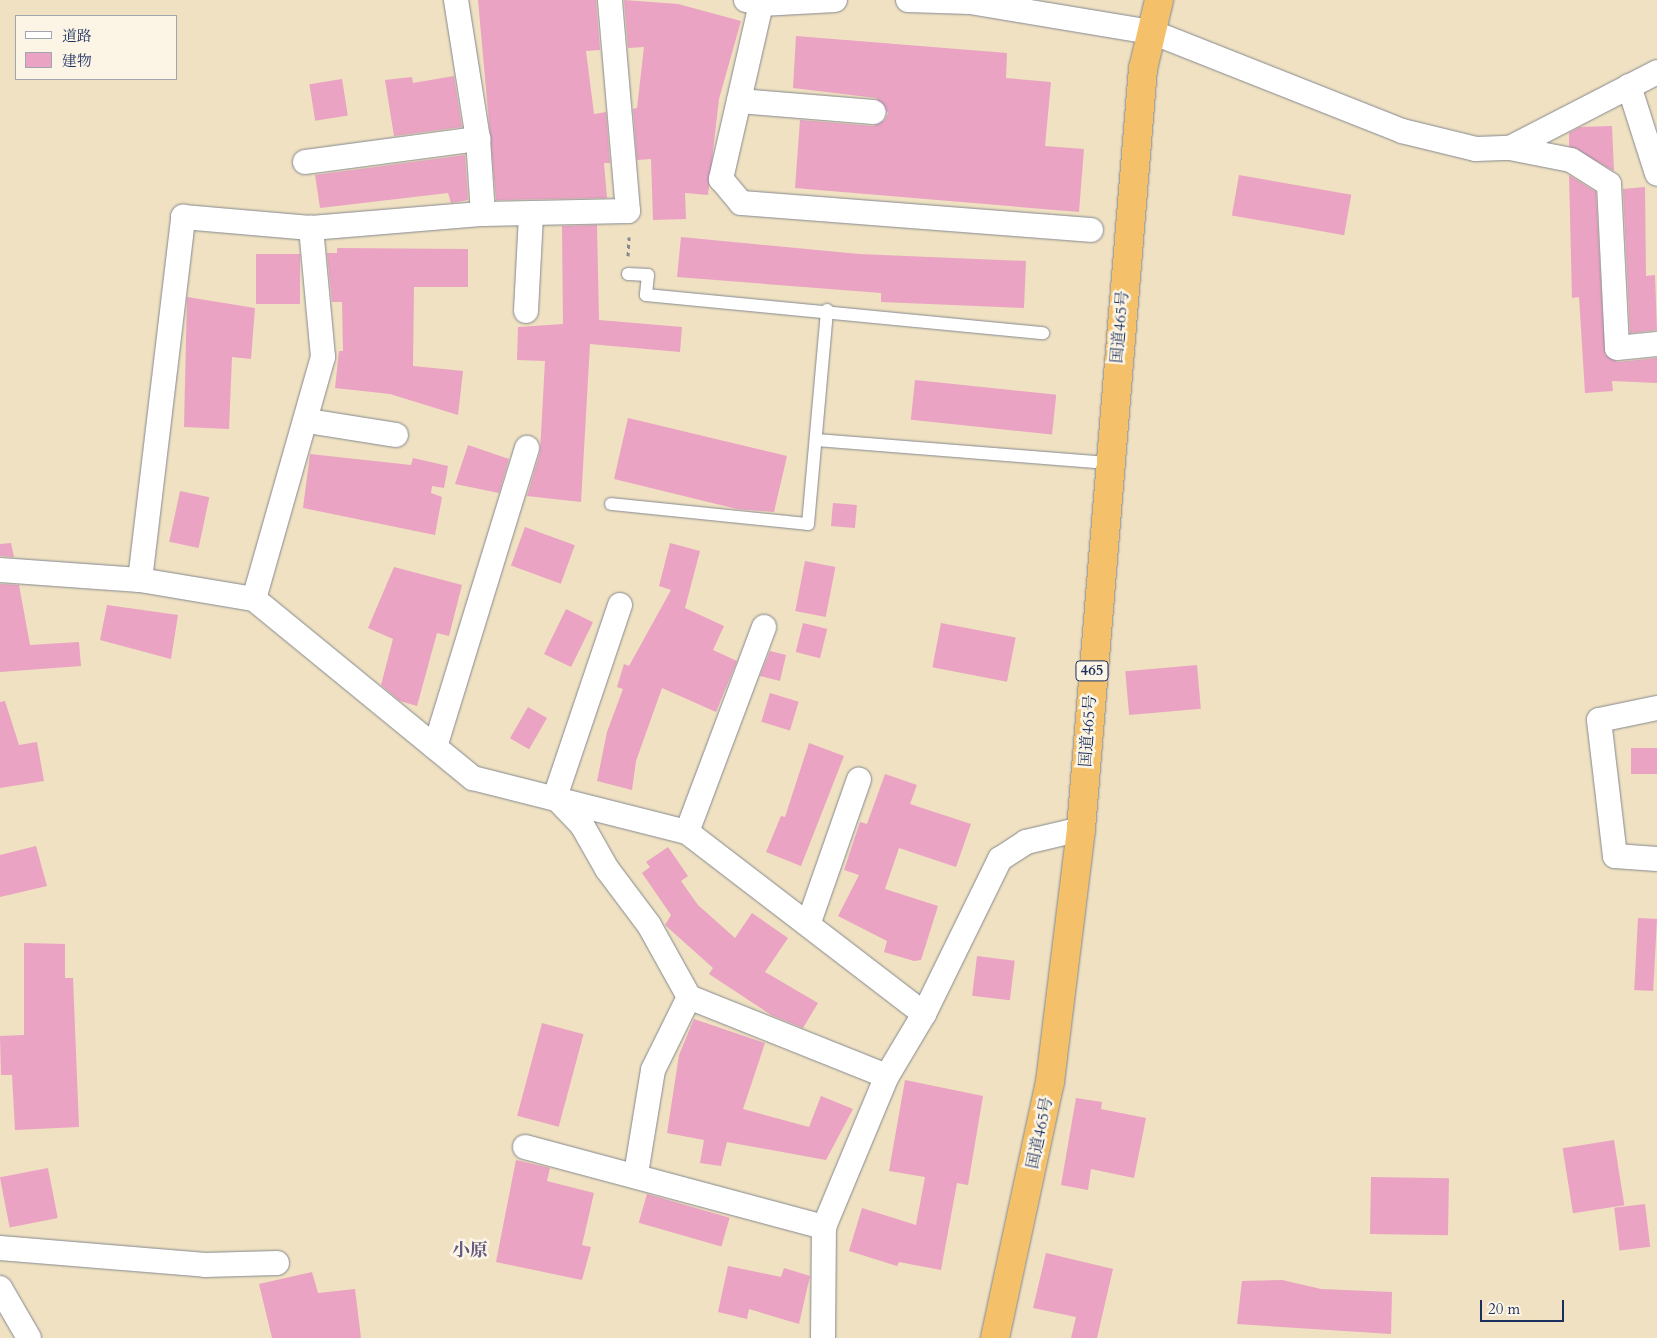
<!DOCTYPE html>
<html>
<head>
<meta charset="utf-8">
<style>
  body { margin:0 }
  #map { position:relative; width:1657px; height:1338px; overflow:hidden; background:#efe1c1; font-family:Cardo,"Noto Serif JP",serif }
  div>[style] { position:absolute }
  .building>* { inset:0; background:#eaa3c3; transform-origin:0 0 }
  .path>* { height:3px; margin-top:-1.5px; transform-origin:0; background:repeating-linear-gradient(90deg,#858890 0 4px,transparent 0 8px) }
  .roads { filter:drop-shadow(0 0 1px #858890) drop-shadow(0 0 1px #858890) }
  .lane>* { height:12px; margin:-6px; padding:0 6px; transform-origin:6px; border-radius:6px; background:#fff }
  .street>* { height:24px; margin:-12px; padding:0 12px; transform-origin:12px; border-radius:12px; background:#fff }
  .highway>* { height:28px; margin:-14px; padding:0 14px; transform-origin:14px; border-radius:14px; background:#f4c16a }
  span { translate:-50% -50%; white-space:nowrap; text-align:center; line-height:1.15; -webkit-text-stroke:5px #fcf5e5; paint-order:stroke }
  .shield-label span { padding:1px 4px; background:#fcf5e5; border:1px solid; border-radius:4px; -webkit-text-stroke-width:0 }
  .shield-label { font-size:15px; color:#1b2f5e; font-weight:700 }
  .street-label { font-size:16px; color:#1b2f5e }
  .neighbourhood-label { font-size:18px; color:#635881; font-weight:700 }
  .legend { position:absolute; left:15px; top:15px; width:162px; height:65px; box-sizing:border-box; background:#fcf5e5; border:1px solid #a2a6af; margin:0; padding:6px 9px; list-style:none; font-size:15px; color:#1b2f5e }
  .legend li { display:flex; align-items:center; gap:10px; height:25px }
  .legend b { width:25px; border:1px solid #a2a6af }
  .scale { position:absolute; left:1480px; top:1300px; width:84px; height:22px; box-sizing:border-box; border:2px solid #1b2f5e; border-top:0; padding-left:6px; font-size:15px; line-height:18px; white-space:nowrap; color:#1b2f5e; -webkit-text-stroke:4px #fcf5e5; paint-order:stroke }
</style>
</head>
<body>
<div id="map">
  <div class="building">
    <div style="clip-path:polygon(478px 0,596px 0,600px 50px,586px 51px,594px 114px,606px 112px,610px 163px,604px 163px,607px 198px,496px 200px)"></div>
    <div style="clip-path:polygon(624px 0,678px 4px,741px 21px,719px 99px,708px 195px,685px 193px,686px 219px,653px 220px,651px 159px,637px 160px,633px 109px,637px 108px,644px 47px,628px 48px)"></div>
    <div style="clip-path:polygon(796px 36px,1007px 53px,1006px 78px,1051px 82px,1045px 146px,1084px 149px,1079px 212px,795px 188px,800px 120px,873px 126px,885px 120px,888px 113px,876px 98px,793px 88px)"></div>
    <div style="clip-path:polygon(454px 76px,462px 127px,394px 136px,385px 80px,412px 77px,413px 83px)"></div>
    <div style="left:342px;top:79px;width:37px;height:33px;rotate:81deg"></div>
    <div style="clip-path:polygon(1612px 126px,1614px 171px,1569px 146px,1569px 133px,1580px 127px)"></div>
    <div style="clip-path:polygon(465px 155px,468px 200px,451px 203px,448px 193px,320px 208px,315px 175px)"></div>
    <div style="left:1239px;top:175px;width:114px;height:41px;rotate:10deg"></div>
    <div style="clip-path:polygon(1569px 175px,1596px 192px,1605px 355px,1618px 362px,1657px 358px,1657px 383px,1612px 381px,1613px 391px,1585px 393px,1579px 297px,1572px 298px)"></div>
    <div style="clip-path:polygon(1645px 187px,1646px 276px,1655px 275px,1657px 330px,1630px 333px,1623px 189px)"></div>
    <div style="clip-path:polygon(597px 225px,599px 320px,682px 327px,680px 352px,590px 344px,581px 502px,527px 496px,540px 452px,545px 361px,517px 360px,518px 327px,563px 324px,562px 226px)"></div>
    <div style="clip-path:polygon(681px 237px,859px 254px,1026px 261px,1024px 308px,881px 302px,881px 293px,677px 277px)"></div>
    <div style="clip-path:polygon(337px 248px,468px 249px,468px 287px,414px 287px,413px 366px,463px 371px,458px 415px,390px 394px,335px 388px,339px 351px,343px 351px,342px 302px,332px 302px,327px 253px,337px 253px)"></div>
    <div style="left:256px;top:254px;width:44px;height:50px"></div>
    <div style="clip-path:polygon(187px 297px,255px 308px,251px 359px,232px 357px,229px 429px,184px 427px)"></div>
    <div style="left:915px;top:380px;width:142px;height:40px;rotate:6deg"></div>
    <div style="clip-path:polygon(628px 418px,787px 456px,774px 512px,737px 509px,614px 479px)"></div>
    <div style="clip-path:polygon(468px 445px,509px 459px,499px 493px,455px 484px)"></div>
    <div style="clip-path:polygon(310px 454px,411px 465px,413px 458px,448px 466px,444px 488px,432px 486px,431px 493px,442px 497px,435px 535px,303px 508px)"></div>
    <div style="left:180px;top:491px;width:30px;height:52px;rotate:12deg"></div>
    <div style="left:833px;top:503px;width:24px;height:23px;rotate:5deg"></div>
    <div style="left:525px;top:527px;width:53px;height:41px;rotate:20deg"></div>
    <div style="clip-path:polygon(11px 543px,14px 557px,0 556px,0 544px)"></div>
    <div style="clip-path:polygon(670px 543px,700px 551px,685px 608px,724px 626px,713px 650px,737px 661px,716px 712px,662px 688px,636px 761px,632px 790px,597px 781px,607px 732px,623px 689px,617px 687px,624px 664px,629px 666px,671px 590px,659px 586px)"></div>
    <div style="left:805px;top:561px;width:31px;height:51px;rotate:11deg"></div>
    <div style="clip-path:polygon(394px 567px,462px 585px,449px 636px,437px 633px,417px 706px,400px 701px,381px 685px,393px 639px,368px 628px)"></div>
    <div style="clip-path:polygon(0 584px,19px 585px,30px 645px,79px 642px,81px 666px,0 672px)"></div>
    <div style="clip-path:polygon(107px 605px,178px 615px,171px 659px,100px 640px)"></div>
    <div style="left:566px;top:609px;width:30px;height:50px;rotate:26deg"></div>
    <div style="left:803px;top:623px;width:25px;height:30px;rotate:14deg"></div>
    <div style="left:941px;top:623px;width:76px;height:45px;rotate:11deg"></div>
    <div style="clip-path:polygon(770px 651px,786px 655px,780px 681px,760px 676px)"></div>
    <div style="left:1197px;top:665px;width:44px;height:72px;rotate:85deg"></div>
    <div style="left:770px;top:693px;width:30px;height:30px;rotate:17deg"></div>
    <div style="clip-path:polygon(5px 701px,19px 745px,37px 742px,44px 781px,0 788px,0 702px)"></div>
    <div style="left:528px;top:707px;width:22px;height:36px;rotate:30deg"></div>
    <div style="clip-path:polygon(809px 743px,844px 756px,801px 866px,766px 852px,781px 816px,785px 817px)"></div>
    <div style="left:1631px;top:748px;width:26px;height:26px"></div>
    <div style="clip-path:polygon(885px 774px,917px 785px,910px 804px,971px 824px,956px 867px,899px 848px,885px 889px,938px 906px,921px 960px,914px 961px,884px 952px,887px 941px,838px 916px,859px 875px,844px 870px,860px 822px,867px 824px)"></div>
    <div style="clip-path:polygon(36px 846px,47px 886px,0 897px,0 855px)"></div>
    <div style="clip-path:polygon(668px 847px,688px 876px,681px 881px,698px 905px,735px 938px,752px 913px,788px 938px,765px 972px,818px 1003px,803px 1028px,771px 1015px,709px 974px,713px 968px,665px 925px,671px 915px,642px 873px,650px 867px,646px 862px)"></div>
    <div style="left:1638px;top:918px;width:19px;height:72px;rotate:3deg"></div>
    <div style="clip-path:polygon(24px 943px,65px 944px,65px 978px,73px 978px,79px 1127px,15px 1130px,12px 1075px,1px 1075px,0 1036px,24px 1035px)"></div>
    <div style="left:977px;top:956px;width:38px;height:40px;rotate:7deg"></div>
    <div style="clip-path:polygon(694px 1019px,765px 1043px,743px 1109px,809px 1127px,821px 1096px,853px 1109px,826px 1160px,727px 1142px,721px 1166px,700px 1163px,704px 1140px,667px 1133px,679px 1055px)"></div>
    <div style="left:542px;top:1023px;width:43px;height:96px;rotate:15deg"></div>
    <div style="clip-path:polygon(905px 1080px,983px 1096px,968px 1185px,957px 1183px,941px 1270px,899px 1262px,897px 1266px,849px 1251px,862px 1208px,916px 1225px,925px 1177px,889px 1171px)"></div>
    <div style="clip-path:polygon(1076px 1098px,1102px 1102px,1101px 1109px,1146px 1118px,1134px 1178px,1091px 1169px,1088px 1190px,1061px 1185px)"></div>
    <div style="left:1614px;top:1140px;width:66px;height:52px;rotate:81deg"></div>
    <div style="clip-path:polygon(516px 1160px,550px 1168px,547px 1181px,594px 1193px,582px 1245px,591px 1247px,582px 1280px,496px 1262px)"></div>
    <div style="left:48px;top:1168px;width:51px;height:49px;rotate:79deg"></div>
    <div style="left:1371px;top:1177px;width:78px;height:57px;rotate:1deg"></div>
    <div style="left:647px;top:1194px;width:86px;height:30px;rotate:16deg"></div>
    <div style="left:1645px;top:1204px;width:43px;height:31px;rotate:83deg"></div>
    <div style="clip-path:polygon(1046px 1253px,1113px 1269px,1097px 1338px,1071px 1338px,1076px 1317px,1033px 1308px)"></div>
    <div style="clip-path:polygon(728px 1266px,781px 1277px,784px 1268px,810px 1276px,799px 1324px,749px 1309px,747px 1319px,718px 1312px)"></div>
    <div style="clip-path:polygon(312px 1272px,318px 1293px,355px 1289px,361px 1338px,272px 1338px,259px 1284px)"></div>
    <div style="clip-path:polygon(1282px 1280px,1321px 1289px,1392px 1292px,1391px 1334px,1237px 1324px,1242px 1281px)"></div>
  </div>
  <div class="path">
    <div style="left:628px;top:256px;width:19px;rotate:-87deg"></div>
  </div>
  <div class="roads">
    <div class="lane">
      <div style="left:628px;top:274px;width:20px;rotate:3deg"></div>
      <div style="left:648px;top:275px;width:20px;rotate:96deg"></div>
      <div style="left:646px;top:295px;width:399px;rotate:5.5deg"></div>
      <div style="left:816px;top:440px;width:293px;rotate:4.5deg"></div>
      <div style="left:611px;top:504px;width:198px;rotate:5.8deg"></div>
      <div style="left:808px;top:524px;width:215px;rotate:-84.9deg"></div>
    </div>
    <div class="street">
      <div style="left:456px;top:0;width:141px;rotate:81deg"></div>
      <div style="left:478px;top:139px;width:75px;rotate:86.2deg"></div>
      <div style="left:746px;top:0;width:16px;rotate:15deg"></div>
      <div style="left:761px;top:4px;width:74px;rotate:-3.1deg"></div>
      <div style="left:908px;top:0;width:62px;rotate:1.8deg"></div>
      <div style="left:970px;top:2px;width:184px;rotate:9.4deg"></div>
      <div style="left:1152px;top:32px;width:269px;rotate:21.6deg"></div>
      <div style="left:1402px;top:131px;width:76px;rotate:13.7deg"></div>
      <div style="left:1476px;top:149px;width:34px;rotate:-2deg"></div>
      <div style="left:1510px;top:148px;width:165px;rotate:-27.3deg"></div>
      <div style="left:761px;top:4px;width:180px;rotate:102.9deg"></div>
      <div style="left:721px;top:179px;width:31px;rotate:50deg"></div>
      <div style="left:741px;top:203px;width:351px;rotate:4.4deg"></div>
      <div style="left:1629px;top:86px;width:92px;rotate:72.3deg"></div>
      <div style="left:739px;top:101px;width:135px;rotate:4.7deg"></div>
      <div style="left:1510px;top:148px;width:62px;rotate:11.1deg"></div>
      <div style="left:1571px;top:160px;width:45px;rotate:32.3deg"></div>
      <div style="left:1609px;top:184px;width:164px;rotate:87.2deg"></div>
      <div style="left:1617px;top:348px;width:40px;rotate:-5.7deg"></div>
      <div style="left:305px;top:162px;width:175px;rotate:-7.6deg"></div>
      <div style="left:526px;top:311px;width:97px;rotate:-87deg"></div>
      <div style="left:308px;top:421px;width:89px;rotate:9deg"></div>
      <div style="left:0;top:570px;width:140px;rotate:4.1deg"></div>
      <div style="left:140px;top:580px;width:116px;rotate:9.5deg"></div>
      <div style="left:254px;top:599px;width:283px;rotate:39.3deg"></div>
      <div style="left:473px;top:778px;width:221px;rotate:14.2deg"></div>
      <div style="left:687px;top:832px;width:299px;rotate:37.5deg"></div>
      <div style="left:140px;top:580px;width:366px;rotate:-83.2deg"></div>
      <div style="left:183px;top:217px;width:128px;rotate:4.9deg"></div>
      <div style="left:311px;top:228px;width:173px;rotate:-4.7deg"></div>
      <div style="left:483px;top:214px;width:145px;rotate:-1.2deg"></div>
      <div style="left:628px;top:211px;width:212px;rotate:-94.9deg"></div>
      <div style="left:254px;top:599px;width:252px;rotate:-74.1deg"></div>
      <div style="left:323px;top:357px;width:130px;rotate:-95.3deg"></div>
      <div style="left:620px;top:605px;width:203px;rotate:108.7deg"></div>
      <div style="left:555px;top:797px;width:39px;rotate:46deg"></div>
      <div style="left:582px;top:825px;width:51px;rotate:60.4deg"></div>
      <div style="left:607px;top:869px;width:70px;rotate:53.1deg"></div>
      <div style="left:649px;top:925px;width:82px;rotate:60.9deg"></div>
      <div style="left:689px;top:997px;width:81px;rotate:116.3deg"></div>
      <div style="left:653px;top:1070px;width:105px;rotate:99.3deg"></div>
      <div style="left:1657px;top:708px;width:59px;rotate:168.3deg"></div>
      <div style="left:1599px;top:720px;width:137px;rotate:83.3deg"></div>
      <div style="left:1615px;top:856px;width:42px;rotate:4.1deg"></div>
      <div style="left:435px;top:747px;width:313px;rotate:-72.9deg"></div>
      <div style="left:687px;top:832px;width:219px;rotate:-69.4deg"></div>
      <div style="left:809px;top:922px;width:151px;rotate:-70.7deg"></div>
      <div style="left:689px;top:997px;width:213px;rotate:21.8deg"></div>
      <div style="left:525px;top:1147px;width:310px;rotate:15deg"></div>
      <div style="left:0;top:1248px;width:206px;rotate:4.7deg"></div>
      <div style="left:205px;top:1265px;width:72px;rotate:-1.6deg"></div>
      <div style="left:0;top:1288px;width:58px;rotate:59.9deg"></div>
      <div style="left:823px;top:1338px;width:111px;rotate:-89.5deg"></div>
      <div style="left:824px;top:1227px;width:164px;rotate:-67.4deg"></div>
      <div style="left:887px;top:1076px;width:72px;rotate:-59.2deg"></div>
      <div style="left:924px;top:1014px;width:173px;rotate:-63.9deg"></div>
      <div style="left:1000px;top:859px;width:31px;rotate:-33deg"></div>
      <div style="left:1026px;top:842px;width:57px;rotate:-13.3deg"></div>
    </div>
    <div class="highway">
      <div style="left:995px;top:1338px;width:262px;rotate:-77.9deg"></div>
      <div style="left:1050px;top:1082px;width:255px;rotate:-83deg"></div>
      <div style="left:1081px;top:829px;width:763px;rotate:-85.34deg"></div>
      <div style="left:1143px;top:69px;width:71px;rotate:-76.9deg"></div>
    </div>
  </div>
  <div class="shield-label">
    <span style="left:1092px;top:671px">465</span>
  </div>
  <div class="street-label">
    <span style="left:1120px;top:327px;rotate:-85deg">国道465号</span>
    <span style="left:1088px;top:731px;rotate:-86deg">国道465号</span>
    <span style="left:1040px;top:1133px;rotate:-78deg">国道465号</span>
  </div>
  <div class="neighbourhood-label">
    <span style="left:470px;top:1251px">小原</span>
  </div>
  <ul class="legend">
  <li><b style="height:6px;background:#fff"></b>道路</li>
  <li><b style="height:14px;background:#eaa3c3"></b>建物</li>
  </ul>
  <div class="scale">20 m</div>
</div>
</body>
</html>
